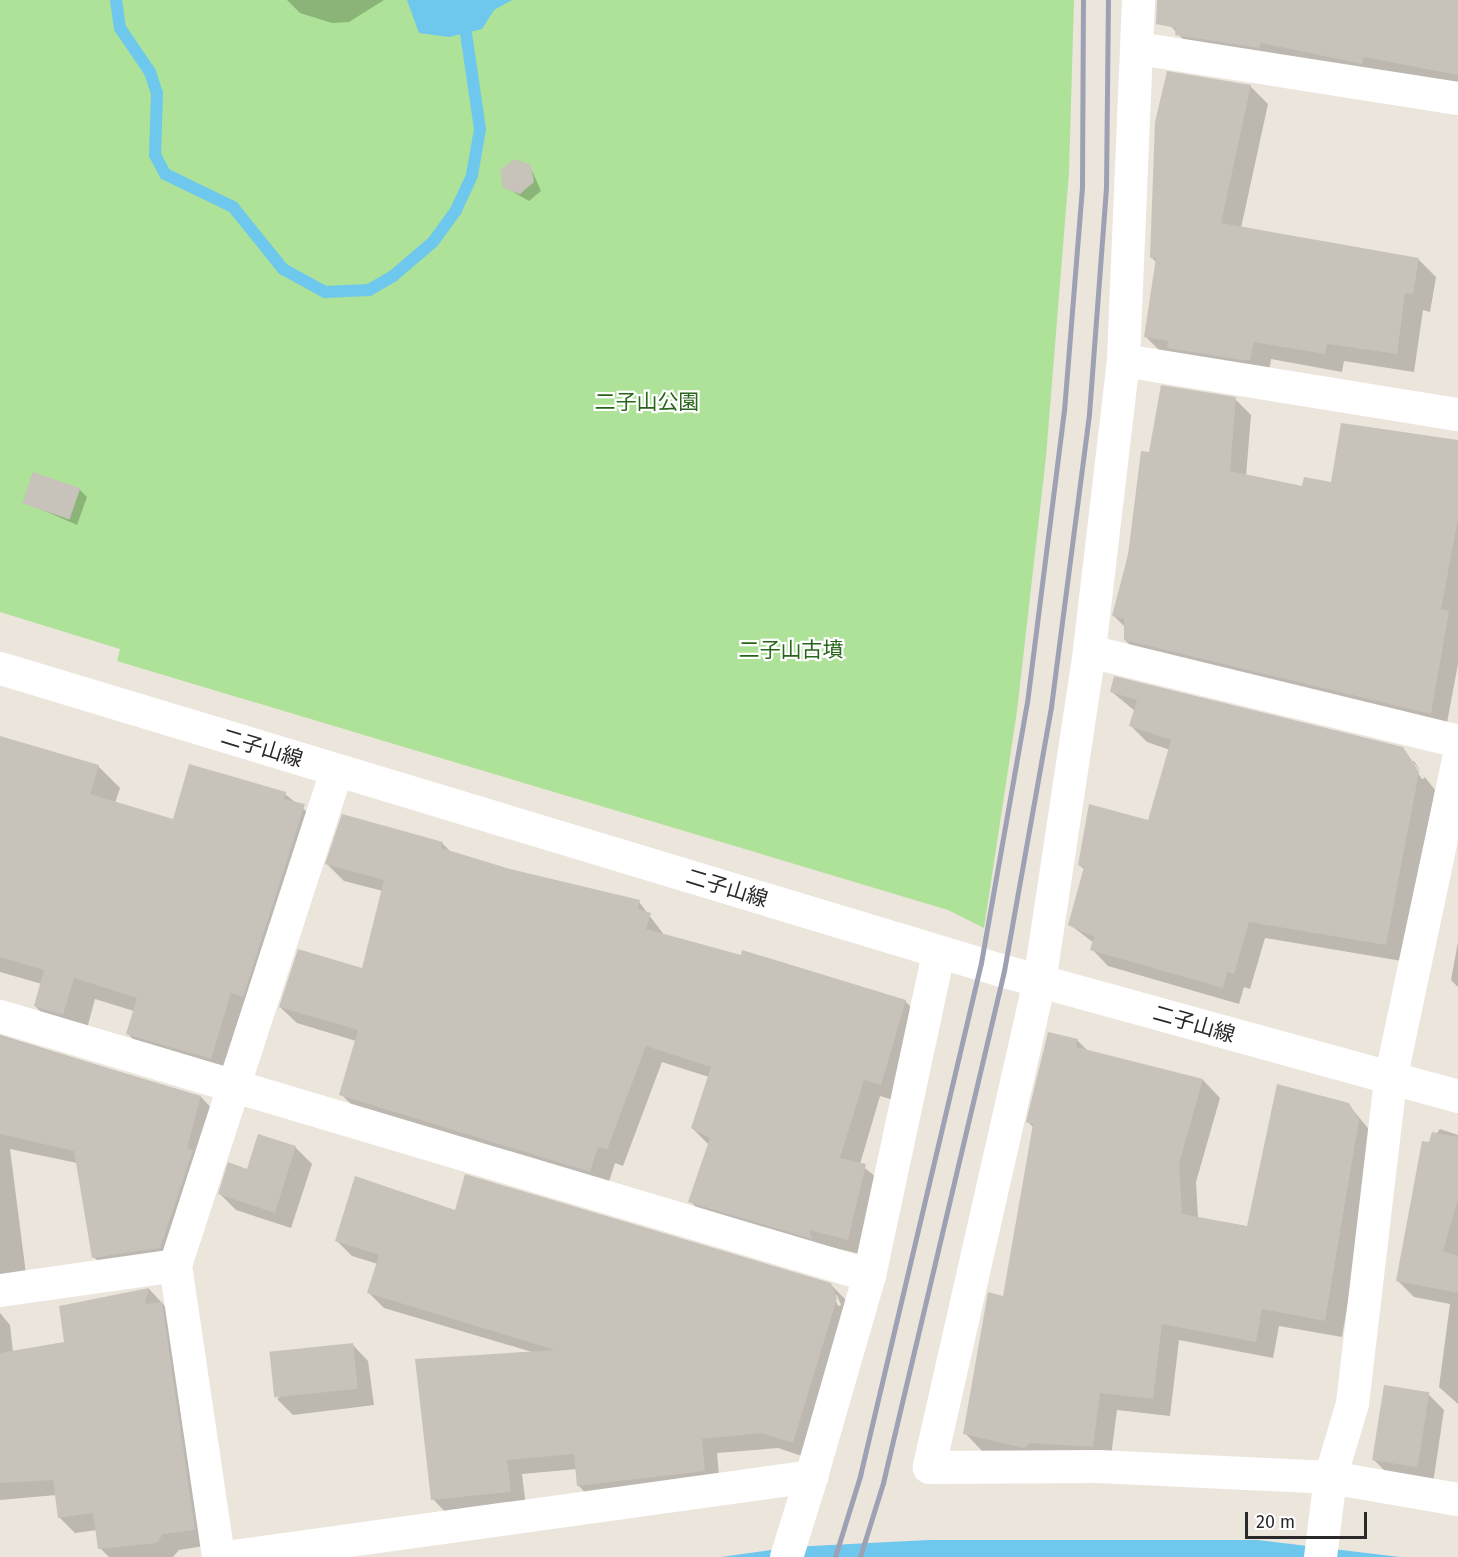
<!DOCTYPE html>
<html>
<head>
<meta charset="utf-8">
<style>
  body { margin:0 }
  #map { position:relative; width:1458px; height:1557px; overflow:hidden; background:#ebe5db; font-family:"Fira Sans","Noto Sans JP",sans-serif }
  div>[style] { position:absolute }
  .green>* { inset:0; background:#aee298 }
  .water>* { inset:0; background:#6ec7ed }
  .shadow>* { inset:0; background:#0003 }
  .stream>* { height:12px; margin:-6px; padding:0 6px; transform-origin:6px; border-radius:6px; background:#6ec7ed }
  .building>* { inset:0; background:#c7c3ba; transform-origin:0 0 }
  .minor>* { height:33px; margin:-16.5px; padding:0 16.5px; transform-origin:16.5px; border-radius:16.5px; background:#fff }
  .tertiary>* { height:33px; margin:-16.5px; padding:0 16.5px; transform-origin:16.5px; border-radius:16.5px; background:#fff }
  .rail>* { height:4.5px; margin:-2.25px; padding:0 2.25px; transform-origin:2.25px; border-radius:2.25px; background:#9ea0b4 }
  span { translate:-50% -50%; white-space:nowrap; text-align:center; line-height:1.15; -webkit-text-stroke:4.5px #fff; paint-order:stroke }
  .park-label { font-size:21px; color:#27651a }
  .street-label { font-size:21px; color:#292929 }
  .scale { position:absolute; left:1245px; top:1512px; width:122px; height:27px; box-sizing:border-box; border:3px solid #292929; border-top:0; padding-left:8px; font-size:18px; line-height:21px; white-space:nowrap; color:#292929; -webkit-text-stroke:4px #fff; paint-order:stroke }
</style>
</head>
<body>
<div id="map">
  <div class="green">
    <div style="clip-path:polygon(0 0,1074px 0,1069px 172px,1046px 457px,1017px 711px,984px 928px,948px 910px,117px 661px,120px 649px,0 612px)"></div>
  </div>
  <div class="water">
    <div style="clip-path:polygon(407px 0,512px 0,494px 10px,482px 29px,449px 37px,419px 33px)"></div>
    <div style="clip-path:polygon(929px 1540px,1258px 1540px,1400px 1557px,721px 1557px,792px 1547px)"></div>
  </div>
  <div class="shadow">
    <div style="clip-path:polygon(287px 0,384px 0,349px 22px,332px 23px,300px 13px)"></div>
    <div style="clip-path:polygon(1170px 0,1458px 0,1458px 91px,1196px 53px,1166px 21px)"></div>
    <div style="clip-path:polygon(1250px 86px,1268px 104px,1241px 228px,1418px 259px,1436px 277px,1430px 312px,1423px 310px,1414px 372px,1344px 361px,1342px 372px,1271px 359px,1268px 377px,1163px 354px,1145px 336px,1157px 263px,1151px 257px)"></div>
    <div style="clip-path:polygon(530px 166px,541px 191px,529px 201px,505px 187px)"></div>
    <div style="clip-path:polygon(1235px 399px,1251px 415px,1246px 476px,1303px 488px,1333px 483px,1458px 440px,1458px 664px,1446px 728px,1141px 656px,1125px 640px,1125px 627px,1114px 616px,1151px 454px)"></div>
    <div style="clip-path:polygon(79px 489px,87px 497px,77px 525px,24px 502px)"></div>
    <div style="clip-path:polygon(evenodd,1112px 692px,1402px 748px,1435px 790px,1402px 961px,1265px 938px,1250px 989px,1244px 987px,1239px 1004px,1108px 966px,1092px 949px,1094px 943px,1069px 924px,1085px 870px,1079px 865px,1149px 822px,1170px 750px,1147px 742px,1131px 726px,1135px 711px,1112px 692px,1410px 761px,1414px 761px,1425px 778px,1422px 779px,1410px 761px)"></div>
    <div style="clip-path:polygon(0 737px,98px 766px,120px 788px,115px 803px,174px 821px,285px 794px,327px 828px,232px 1080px,149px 1055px,127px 1033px,134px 1011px,95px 999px,85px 1036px,57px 1028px,35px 1006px,42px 984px,0 972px)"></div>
    <div style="clip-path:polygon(442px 843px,452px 853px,509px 871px,639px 902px,665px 936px,905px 1001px,921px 1018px,897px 1101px,880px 1096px,860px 1164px,882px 1182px,865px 1255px,707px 1218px,690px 1201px,709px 1145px,692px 1128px,709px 1077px,662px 1062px,623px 1166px,615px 1163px,607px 1188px,358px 1111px,341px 1094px,356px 1041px,297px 1023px,280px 1007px,363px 970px,383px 891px,344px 881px,327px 864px)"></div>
    <div style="clip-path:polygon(1458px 942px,1458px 987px,1451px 980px)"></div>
    <div style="clip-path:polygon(0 1035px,201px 1097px,216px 1113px,175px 1263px,109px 1273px,94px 1257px,77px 1163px,10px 1149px,26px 1274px,0 1301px)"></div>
    <div style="clip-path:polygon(1077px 1040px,1088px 1051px,1203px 1080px,1220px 1098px,1196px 1182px,1198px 1218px,1248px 1227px,1348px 1104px,1376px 1138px,1342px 1337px,1279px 1326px,1273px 1358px,1179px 1340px,1170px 1416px,1117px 1410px,1110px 1464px,982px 1451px,965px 1433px,1004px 1298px,1034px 1128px,1028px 1122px)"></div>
    <div style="clip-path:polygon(1440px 1129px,1458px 1135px,1458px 1404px,1439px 1387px,1450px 1304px,1414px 1297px,1397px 1280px,1429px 1144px)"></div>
    <div style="clip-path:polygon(295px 1147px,312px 1164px,291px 1228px,236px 1210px,220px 1194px,248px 1171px)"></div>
    <div style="clip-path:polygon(evenodd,456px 1211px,830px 1284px,846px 1300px,808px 1458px,778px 1448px,717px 1453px,720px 1486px,593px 1501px,578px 1485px,577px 1469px,522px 1474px,526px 1507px,448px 1515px,433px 1499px,532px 1352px,384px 1308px,369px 1293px,378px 1264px,352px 1256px,337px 1241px,456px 1211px,834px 1295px,837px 1295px,841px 1305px,838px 1306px,834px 1295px)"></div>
    <div style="clip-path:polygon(149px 1289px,177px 1319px,210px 1545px,179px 1550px,173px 1557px,109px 1557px,100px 1548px,97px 1530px,75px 1533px,59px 1517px,56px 1495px,0 1500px,0 1313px,10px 1325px,13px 1352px,66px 1344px)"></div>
    <div style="clip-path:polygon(352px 1344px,368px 1361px,374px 1405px,293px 1415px,277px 1399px)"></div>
    <div style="clip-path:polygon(1428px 1394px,1444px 1410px,1433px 1483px,1390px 1476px,1374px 1460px)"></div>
  </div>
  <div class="stream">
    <div style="left:116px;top:0;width:28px;rotate:82deg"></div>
    <div style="left:120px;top:28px;width:53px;rotate:55.7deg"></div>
    <div style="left:150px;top:72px;width:22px;rotate:72deg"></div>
    <div style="left:157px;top:93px;width:62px;rotate:91.8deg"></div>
    <div style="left:155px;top:155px;width:21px;rotate:62deg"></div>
    <div style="left:165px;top:174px;width:76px;rotate:25.9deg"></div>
    <div style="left:233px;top:207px;width:80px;rotate:51.1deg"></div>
    <div style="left:283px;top:269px;width:48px;rotate:28.7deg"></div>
    <div style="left:325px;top:292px;width:44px;rotate:-2.6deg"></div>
    <div style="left:369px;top:290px;width:28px;rotate:-30deg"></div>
    <div style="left:393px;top:276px;width:52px;rotate:-40.4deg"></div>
    <div style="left:433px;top:242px;width:39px;rotate:-54deg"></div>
    <div style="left:456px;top:210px;width:38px;rotate:-65deg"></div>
    <div style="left:472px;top:175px;width:47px;rotate:-80.1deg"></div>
    <div style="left:480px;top:129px;width:97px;rotate:-98.3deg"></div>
  </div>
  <div class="building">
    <div style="clip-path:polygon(1157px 0,1458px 0,1458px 75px,1364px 57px,1362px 64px,1261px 43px,1259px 48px,1175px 35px,1176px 28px,1156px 24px)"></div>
    <div style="clip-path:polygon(1167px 71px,1251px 85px,1221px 223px,1419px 258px,1413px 294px,1405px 293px,1397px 354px,1327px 344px,1325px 354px,1254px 342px,1250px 360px,1242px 360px,1167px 348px,1168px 341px,1144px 337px,1156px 258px,1150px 258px,1155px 122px)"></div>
    <div style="clip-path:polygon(514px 159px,531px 165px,534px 182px,520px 194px,503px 188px,500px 170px)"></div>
    <div style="clip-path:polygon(1161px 385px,1236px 397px,1230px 471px,1302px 486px,1304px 477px,1331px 482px,1341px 423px,1458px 440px,1458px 519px,1441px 609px,1449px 611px,1431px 714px,1124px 640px,1124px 619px,1112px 616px,1128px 555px,1141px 451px,1149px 452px)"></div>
    <div style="left:33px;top:472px;width:50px;height:33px;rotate:19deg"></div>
    <div style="clip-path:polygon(1114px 676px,1403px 747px,1419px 772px,1386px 945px,1249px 922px,1234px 974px,1227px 972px,1223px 988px,1090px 950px,1094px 937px,1068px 925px,1084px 867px,1078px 865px,1089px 804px,1148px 820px,1171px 740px,1129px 726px,1137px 700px,1110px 692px)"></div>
    <div style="clip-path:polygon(0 736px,99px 765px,90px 794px,173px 819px,189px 764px,286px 792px,284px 799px,305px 804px,243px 997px,231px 993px,211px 1059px,126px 1034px,137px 998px,74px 978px,63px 1015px,34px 1006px,44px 970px,0 957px)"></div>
    <div style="clip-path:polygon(342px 814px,443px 842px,441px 848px,510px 869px,640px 900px,638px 909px,651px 913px,646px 929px,741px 955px,742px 950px,906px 1000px,881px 1085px,864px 1080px,840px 1158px,866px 1164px,848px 1240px,809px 1230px,812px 1239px,688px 1202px,710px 1138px,691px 1128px,711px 1067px,646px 1046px,607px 1150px,598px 1147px,590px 1172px,339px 1095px,358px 1030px,279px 1007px,298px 949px,362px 968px,384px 880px,325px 864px)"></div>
    <div style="clip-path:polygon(1048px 1032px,1078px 1039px,1076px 1047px,1203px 1079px,1179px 1164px,1182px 1214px,1247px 1226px,1277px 1084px,1349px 1103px,1359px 1120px,1325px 1321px,1262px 1309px,1256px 1342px,1162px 1324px,1153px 1399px,1100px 1393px,1093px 1447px,1030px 1443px,1024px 1448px,963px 1434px,988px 1292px,1003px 1296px,1033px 1124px,1026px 1122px)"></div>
    <div style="clip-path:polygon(0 1036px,201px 1096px,187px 1148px,193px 1150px,160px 1248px,92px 1258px,74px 1151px,0 1134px)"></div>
    <div style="clip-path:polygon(1432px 1132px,1458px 1137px,1458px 1199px,1443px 1251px,1458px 1256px,1458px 1293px,1396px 1281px,1422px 1141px,1429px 1142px)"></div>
    <div style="clip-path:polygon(258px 1134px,296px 1146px,275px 1213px,218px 1194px,228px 1162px,247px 1169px)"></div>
    <div style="clip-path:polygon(465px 1174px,831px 1283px,837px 1298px,793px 1443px,761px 1433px,702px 1439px,705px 1471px,577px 1486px,574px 1454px,507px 1460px,511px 1492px,431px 1500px,415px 1359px,555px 1350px,367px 1293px,379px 1255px,335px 1241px,355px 1176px,455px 1210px)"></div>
    <div style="clip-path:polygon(149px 1288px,145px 1304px,162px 1302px,195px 1530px,163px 1534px,157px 1543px,98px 1549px,93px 1513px,58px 1518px,53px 1480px,0 1483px,0 1353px,64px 1342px,59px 1306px)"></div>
    <div style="left:353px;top:1343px;width:46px;height:84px;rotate:84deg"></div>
    <div style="left:1384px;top:1385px;width:46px;height:76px;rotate:9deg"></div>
  </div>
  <div class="minor">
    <div style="left:1138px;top:0;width:360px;rotate:92.4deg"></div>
    <div style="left:1123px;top:360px;width:293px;rotate:96.7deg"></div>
    <div style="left:1089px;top:651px;width:334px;rotate:98.6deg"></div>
    <div style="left:1039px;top:981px;width:498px;rotate:102.8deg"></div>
    <div style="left:929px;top:1467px;width:169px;rotate:-0.3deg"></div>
    <div style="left:1098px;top:1466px;width:232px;rotate:2.7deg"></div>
    <div style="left:1330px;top:1477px;width:130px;rotate:9.8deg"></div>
    <div style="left:1138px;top:48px;width:324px;rotate:8.9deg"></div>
    <div style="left:1123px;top:360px;width:339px;rotate:9.2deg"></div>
    <div style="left:1089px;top:651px;width:380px;rotate:13.7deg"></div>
    <div style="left:0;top:1016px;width:907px;rotate:16.6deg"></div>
    <div style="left:175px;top:1265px;width:295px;rotate:81.6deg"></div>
    <div style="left:0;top:1290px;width:177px;rotate:-8.1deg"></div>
    <div style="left:175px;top:1265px;width:520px;rotate:-71.95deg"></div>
    <div style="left:226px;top:1557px;width:591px;rotate:-7.88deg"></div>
    <div style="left:811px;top:1476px;width:209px;rotate:-73.9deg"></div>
    <div style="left:869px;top:1275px;width:330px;rotate:-77.9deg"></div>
    <div style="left:786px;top:1557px;width:85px;rotate:-72.8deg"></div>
    <div style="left:1320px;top:1557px;width:81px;rotate:-82.9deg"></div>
    <div style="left:1330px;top:1477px;width:77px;rotate:-73.4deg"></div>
    <div style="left:1352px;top:1403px;width:326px;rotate:-83.3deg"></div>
    <div style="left:1390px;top:1079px;width:326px;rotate:-78deg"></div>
  </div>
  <div class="tertiary">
    <div style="left:0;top:668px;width:1049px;rotate:16.79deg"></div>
    <div style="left:1004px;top:971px;width:471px;rotate:15.4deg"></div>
  </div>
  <div class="rail">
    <div style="left:835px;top:1557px;width:85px;rotate:-72.8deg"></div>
    <div style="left:860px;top:1476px;width:527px;rotate:-76.73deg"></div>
    <div style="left:981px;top:963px;width:264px;rotate:-80deg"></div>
    <div style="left:1027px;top:703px;width:294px;rotate:-82.8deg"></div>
    <div style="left:1064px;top:411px;width:226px;rotate:-85.4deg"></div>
    <div style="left:1082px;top:186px;width:186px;rotate:-89.7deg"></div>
    <div style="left:860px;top:1557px;width:77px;rotate:-72.7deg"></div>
    <div style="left:883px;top:1483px;width:526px;rotate:-76.7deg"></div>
    <div style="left:1004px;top:971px;width:268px;rotate:-79.9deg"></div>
    <div style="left:1051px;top:707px;width:295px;rotate:-82.6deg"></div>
    <div style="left:1089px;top:414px;width:227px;rotate:-85.7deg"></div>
    <div style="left:1106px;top:188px;width:188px;rotate:-89.4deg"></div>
  </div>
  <div class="park-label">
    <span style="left:647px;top:402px">二子山公園</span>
    <span style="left:791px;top:650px">二子山古墳</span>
  </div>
  <div class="street-label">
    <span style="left:262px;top:748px;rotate:17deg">二子山線</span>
    <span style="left:727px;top:888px;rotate:17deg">二子山線</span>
    <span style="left:1194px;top:1024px;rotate:16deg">二子山線</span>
  </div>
  <div class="scale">20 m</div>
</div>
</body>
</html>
